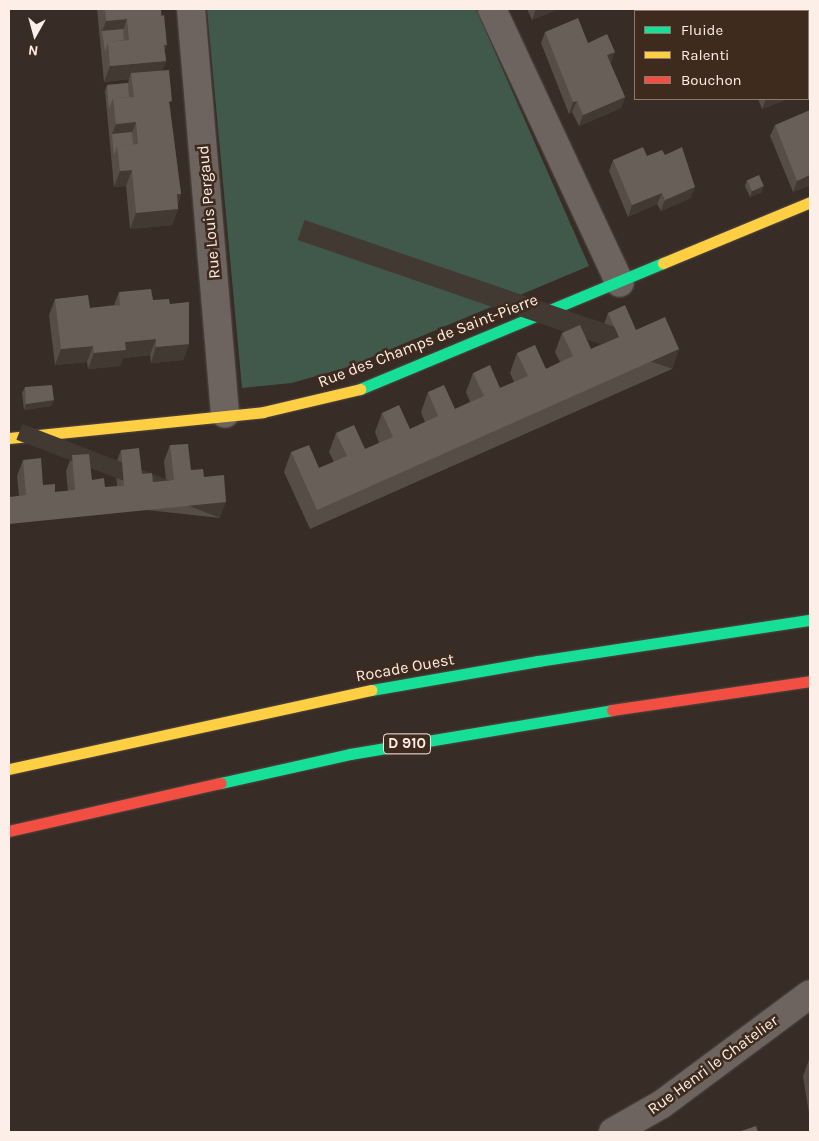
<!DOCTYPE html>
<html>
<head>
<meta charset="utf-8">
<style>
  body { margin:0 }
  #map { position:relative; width:819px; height:1141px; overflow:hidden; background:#372c26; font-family:Karla,sans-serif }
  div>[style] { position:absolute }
  .green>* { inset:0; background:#41594b }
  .roads { filter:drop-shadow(0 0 1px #534943) drop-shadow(0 0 1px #534943) }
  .street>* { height:28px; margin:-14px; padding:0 14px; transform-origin:14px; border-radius:14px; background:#6d645f }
  .fast>* { height:11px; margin:-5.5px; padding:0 5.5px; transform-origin:5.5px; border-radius:5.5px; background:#16e098 }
  .slow>* { height:11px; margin:-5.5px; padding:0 5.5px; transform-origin:5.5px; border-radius:5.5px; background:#ffcf43 }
  .jam>* { height:11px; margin:-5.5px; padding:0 5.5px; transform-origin:5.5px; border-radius:5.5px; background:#f24e42 }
  .wall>* { inset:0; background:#564d47 }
  .shaded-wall>* { inset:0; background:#423933; transform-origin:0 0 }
  .building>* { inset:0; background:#685f58; transform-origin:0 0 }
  span { translate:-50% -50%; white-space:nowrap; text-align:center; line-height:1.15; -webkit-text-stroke:5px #3f2a1e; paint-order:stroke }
  .shield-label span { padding:1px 4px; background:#3f2a1e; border:1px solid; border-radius:4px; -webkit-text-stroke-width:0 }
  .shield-label { font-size:15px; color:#fdefe7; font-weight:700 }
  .street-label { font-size:16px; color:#fdefe7 }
  .frame { position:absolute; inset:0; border:10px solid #fdefe7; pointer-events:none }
  .legend { position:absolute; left:634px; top:10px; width:175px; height:90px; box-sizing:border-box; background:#3f2a1e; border:1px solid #8b796e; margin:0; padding:6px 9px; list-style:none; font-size:15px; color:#fdefe7 }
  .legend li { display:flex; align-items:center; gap:10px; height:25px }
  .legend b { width:25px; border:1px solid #8b796e }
  .north { position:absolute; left:10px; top:10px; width:50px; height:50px; -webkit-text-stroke:4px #3f2a1e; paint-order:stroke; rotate:187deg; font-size:14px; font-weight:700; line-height:20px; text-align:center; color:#fdefe7 }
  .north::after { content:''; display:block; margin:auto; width:18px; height:22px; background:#fdefe7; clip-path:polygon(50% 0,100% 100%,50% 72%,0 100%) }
</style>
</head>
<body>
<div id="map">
  <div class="green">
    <div style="clip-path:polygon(207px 9px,476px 9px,589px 266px,348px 367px,292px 383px,242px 388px)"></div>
  </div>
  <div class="roads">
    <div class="street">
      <div style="left:191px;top:9px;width:406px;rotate:85.2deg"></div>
      <div style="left:492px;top:9px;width:302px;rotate:65deg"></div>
      <div style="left:613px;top:1132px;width:56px;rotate:-29.7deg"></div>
      <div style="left:662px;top:1104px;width:184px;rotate:-36.6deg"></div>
    </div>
    <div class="fast">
      <div style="left:360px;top:389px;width:328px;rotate:-22.6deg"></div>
      <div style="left:372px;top:690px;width:169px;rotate:-9.9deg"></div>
      <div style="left:538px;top:661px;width:275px;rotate:-8.6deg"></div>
      <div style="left:221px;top:783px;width:132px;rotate:-12.7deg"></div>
      <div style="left:350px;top:754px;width:266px;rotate:-9.5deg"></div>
    </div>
    <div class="slow">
      <div style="left:663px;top:263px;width:159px;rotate:-22.5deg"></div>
      <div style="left:9px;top:438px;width:255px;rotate:-5.8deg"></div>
      <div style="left:263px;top:412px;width:100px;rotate:-13.3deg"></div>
      <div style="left:9px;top:769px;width:371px;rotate:-12.3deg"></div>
    </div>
    <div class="jam">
      <div style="left:612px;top:710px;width:200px;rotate:-8.3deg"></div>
      <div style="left:9px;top:831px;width:217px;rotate:-12.8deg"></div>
    </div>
  </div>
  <div class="wall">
    <div style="clip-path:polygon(97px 9px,161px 9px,166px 61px,162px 71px,170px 107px,181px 194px,178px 203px,178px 209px,172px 225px,130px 229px,126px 186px,114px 187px,105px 91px,107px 85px,128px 83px,129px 79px,104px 82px)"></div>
    <div style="clip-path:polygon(527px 9px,558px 9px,532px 20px)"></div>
    <div style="clip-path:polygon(545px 32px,588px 43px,615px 52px,610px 63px,625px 97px,621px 108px,579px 126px,572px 112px,569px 114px,541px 43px)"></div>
    <div style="clip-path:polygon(758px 99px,788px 99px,762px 109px)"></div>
    <div style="clip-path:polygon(775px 125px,810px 185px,793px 192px,770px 136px)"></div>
    <div style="clip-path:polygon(665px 155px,691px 198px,661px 211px,657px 204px,628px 217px,609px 171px,613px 160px)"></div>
    <div style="clip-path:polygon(747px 180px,762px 192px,750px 197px,745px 186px)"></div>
    <div style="clip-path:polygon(119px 292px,170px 304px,189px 344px,183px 360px,151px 363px,150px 355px,123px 358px,120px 366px,88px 369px,87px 362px,55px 365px,49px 315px,55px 299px,90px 308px,114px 305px)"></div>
    <div style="clip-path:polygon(608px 313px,636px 330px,679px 349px,672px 369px,310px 529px,284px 472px,291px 452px,319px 468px,334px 462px,329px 452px,336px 433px,365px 449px,379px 443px,375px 432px,382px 413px,410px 429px,425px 422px,421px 412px,428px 392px,455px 409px,470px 402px,466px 392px,473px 373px,500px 388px,514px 382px,510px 373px,517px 353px,546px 369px,560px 362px,555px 352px,562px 333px,591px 349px,606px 342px,601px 332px)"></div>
    <div style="clip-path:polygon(25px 387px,54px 400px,51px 406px,24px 410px,22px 393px)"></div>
    <div style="clip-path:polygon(170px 445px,191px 470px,204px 477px,220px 518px,19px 496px,17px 476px,23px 460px,43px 485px,55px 492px,68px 491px,66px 471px,72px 455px,92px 480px,105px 487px,117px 486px,115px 466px,121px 450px,142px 474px,153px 482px,166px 480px,164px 461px)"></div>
    <div style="clip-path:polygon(810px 1059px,810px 1120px,803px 1076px,809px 1060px)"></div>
  </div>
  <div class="shaded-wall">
    <div style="clip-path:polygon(536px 9px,558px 9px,532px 20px)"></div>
    <div style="clip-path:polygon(127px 19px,121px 35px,102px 31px,106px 21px)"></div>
    <div style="clip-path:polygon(164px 45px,167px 45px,162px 61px)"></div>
    <div style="clip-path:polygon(615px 52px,611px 63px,603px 67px,607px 55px)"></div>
    <div style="clip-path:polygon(166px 61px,160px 77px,131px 73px,129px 79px,104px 82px,110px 66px)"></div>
    <div style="clip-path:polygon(810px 80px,810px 90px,808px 91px,808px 81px)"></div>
    <div style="clip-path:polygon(625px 97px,621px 108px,579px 126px,583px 115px)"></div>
    <div style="clip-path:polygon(766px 99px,788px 99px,762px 109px)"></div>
    <div style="clip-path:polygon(577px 101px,572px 112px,569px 114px,573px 102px)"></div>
    <div style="clip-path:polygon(136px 122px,130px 138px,112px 134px,116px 124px)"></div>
    <div style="clip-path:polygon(132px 170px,126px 186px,114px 187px,120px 171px)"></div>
    <div style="clip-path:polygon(810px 175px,810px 185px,793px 192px,797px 181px)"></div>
    <div style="clip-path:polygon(764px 186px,762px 192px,750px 197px,752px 191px)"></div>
    <div style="clip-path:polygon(695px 187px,691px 198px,661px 211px,665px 200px)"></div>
    <div style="clip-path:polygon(662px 193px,657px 204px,628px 217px,632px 205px)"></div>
    <div style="clip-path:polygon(177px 194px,181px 194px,175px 209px,178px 209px,172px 225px,130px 229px,136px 213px)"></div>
    <div style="clip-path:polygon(156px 339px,150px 355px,123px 358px,120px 366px,88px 369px,94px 353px,125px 342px)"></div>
    <div style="clip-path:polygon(189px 344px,183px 360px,151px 363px,156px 347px)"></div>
    <div style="clip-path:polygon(93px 346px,87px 362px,55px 365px,61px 349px)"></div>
    <div style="left:679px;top:349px;width:21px;height:396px;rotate:109deg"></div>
    <div style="clip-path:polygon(54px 400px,51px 406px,24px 410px,26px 404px)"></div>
    <div style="left:226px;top:502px;width:17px;height:218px;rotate:111deg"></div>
  </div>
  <div class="building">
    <div style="clip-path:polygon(105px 9px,161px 9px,161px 16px,164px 15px,167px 45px,164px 45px,166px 61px,110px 66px,108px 42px,129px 40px,127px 19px,106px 21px)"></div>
    <div style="clip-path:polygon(789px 9px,790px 11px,782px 11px)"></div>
    <div style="clip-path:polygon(578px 18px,588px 43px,607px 34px,615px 52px,607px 55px,625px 97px,583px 115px,577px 101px,573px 102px,545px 32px)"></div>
    <div style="clip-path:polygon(123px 29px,124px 40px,108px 42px,105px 52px,102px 31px)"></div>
    <div style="clip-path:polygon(808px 45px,810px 52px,810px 80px,808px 81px)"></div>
    <div style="clip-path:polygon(169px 70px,172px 101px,169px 102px,181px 194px,177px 194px,178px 209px,136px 213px,132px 170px,120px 171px,117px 146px,138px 144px,136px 122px,116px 124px,113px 98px,134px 97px,131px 73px)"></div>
    <div style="clip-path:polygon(128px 83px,129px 97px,113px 98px,109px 109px,107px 85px)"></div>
    <div style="clip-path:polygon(810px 110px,810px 175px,797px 181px,775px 125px)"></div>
    <div style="clip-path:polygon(132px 132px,133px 145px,117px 146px,114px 156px,112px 134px)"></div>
    <div style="clip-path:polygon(643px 147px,647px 156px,662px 150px,665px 155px,682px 147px,695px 187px,665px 200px,662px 193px,632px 205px,613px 160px)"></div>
    <div style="left:759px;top:175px;width:12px;height:13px;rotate:66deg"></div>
    <div style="clip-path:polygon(151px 289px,153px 300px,169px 299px,170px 304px,189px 302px,189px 344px,156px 347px,156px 339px,125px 342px,126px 350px,94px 353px,93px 346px,61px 349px,55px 299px,88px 295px,90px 308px,120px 305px,119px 292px)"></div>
    <div style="clip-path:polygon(625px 305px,636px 330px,665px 317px,679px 349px,317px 510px,291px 452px,309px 445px,319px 468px,347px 456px,336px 433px,354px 425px,365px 449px,393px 437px,382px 413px,399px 405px,410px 429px,438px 416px,428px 392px,444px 385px,455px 409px,484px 396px,473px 373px,490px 365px,500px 388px,528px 376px,517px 353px,535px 345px,546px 369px,573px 356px,562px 333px,580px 325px,591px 349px,619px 337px,608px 313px)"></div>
    <div style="clip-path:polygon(52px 385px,54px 400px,26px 404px,25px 387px)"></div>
    <div style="clip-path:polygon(188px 444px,191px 470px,203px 469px,204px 477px,224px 475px,226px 502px,9px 524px,9px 497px,26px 495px,23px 460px,41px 458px,43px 485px,55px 484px,55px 492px,75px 490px,72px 455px,89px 454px,92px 480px,104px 478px,105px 487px,124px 486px,121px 450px,139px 448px,142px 474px,152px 473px,153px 482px,174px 480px,170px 445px)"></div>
    <div style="clip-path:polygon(756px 1126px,758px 1132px,738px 1132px)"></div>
  </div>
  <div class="shield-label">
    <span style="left:407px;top:744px">D 910</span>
  </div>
  <div class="street-label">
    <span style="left:209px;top:212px;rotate:-95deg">Rue Louis Pergaud</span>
    <span style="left:428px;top:341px;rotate:-21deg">Rue des Champs de Saint-Pierre</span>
    <span style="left:405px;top:668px;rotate:-10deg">Rocade Ouest</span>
    <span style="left:713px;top:1065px;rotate:-36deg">Rue Henri le Chatelier</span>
  </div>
  <div class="frame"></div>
  <ul class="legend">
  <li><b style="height:6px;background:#16e098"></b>Fluide</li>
  <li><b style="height:6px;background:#ffcf43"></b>Ralenti</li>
  <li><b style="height:6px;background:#f24e42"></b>Bouchon</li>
  </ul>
  <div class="north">N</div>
</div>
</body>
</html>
